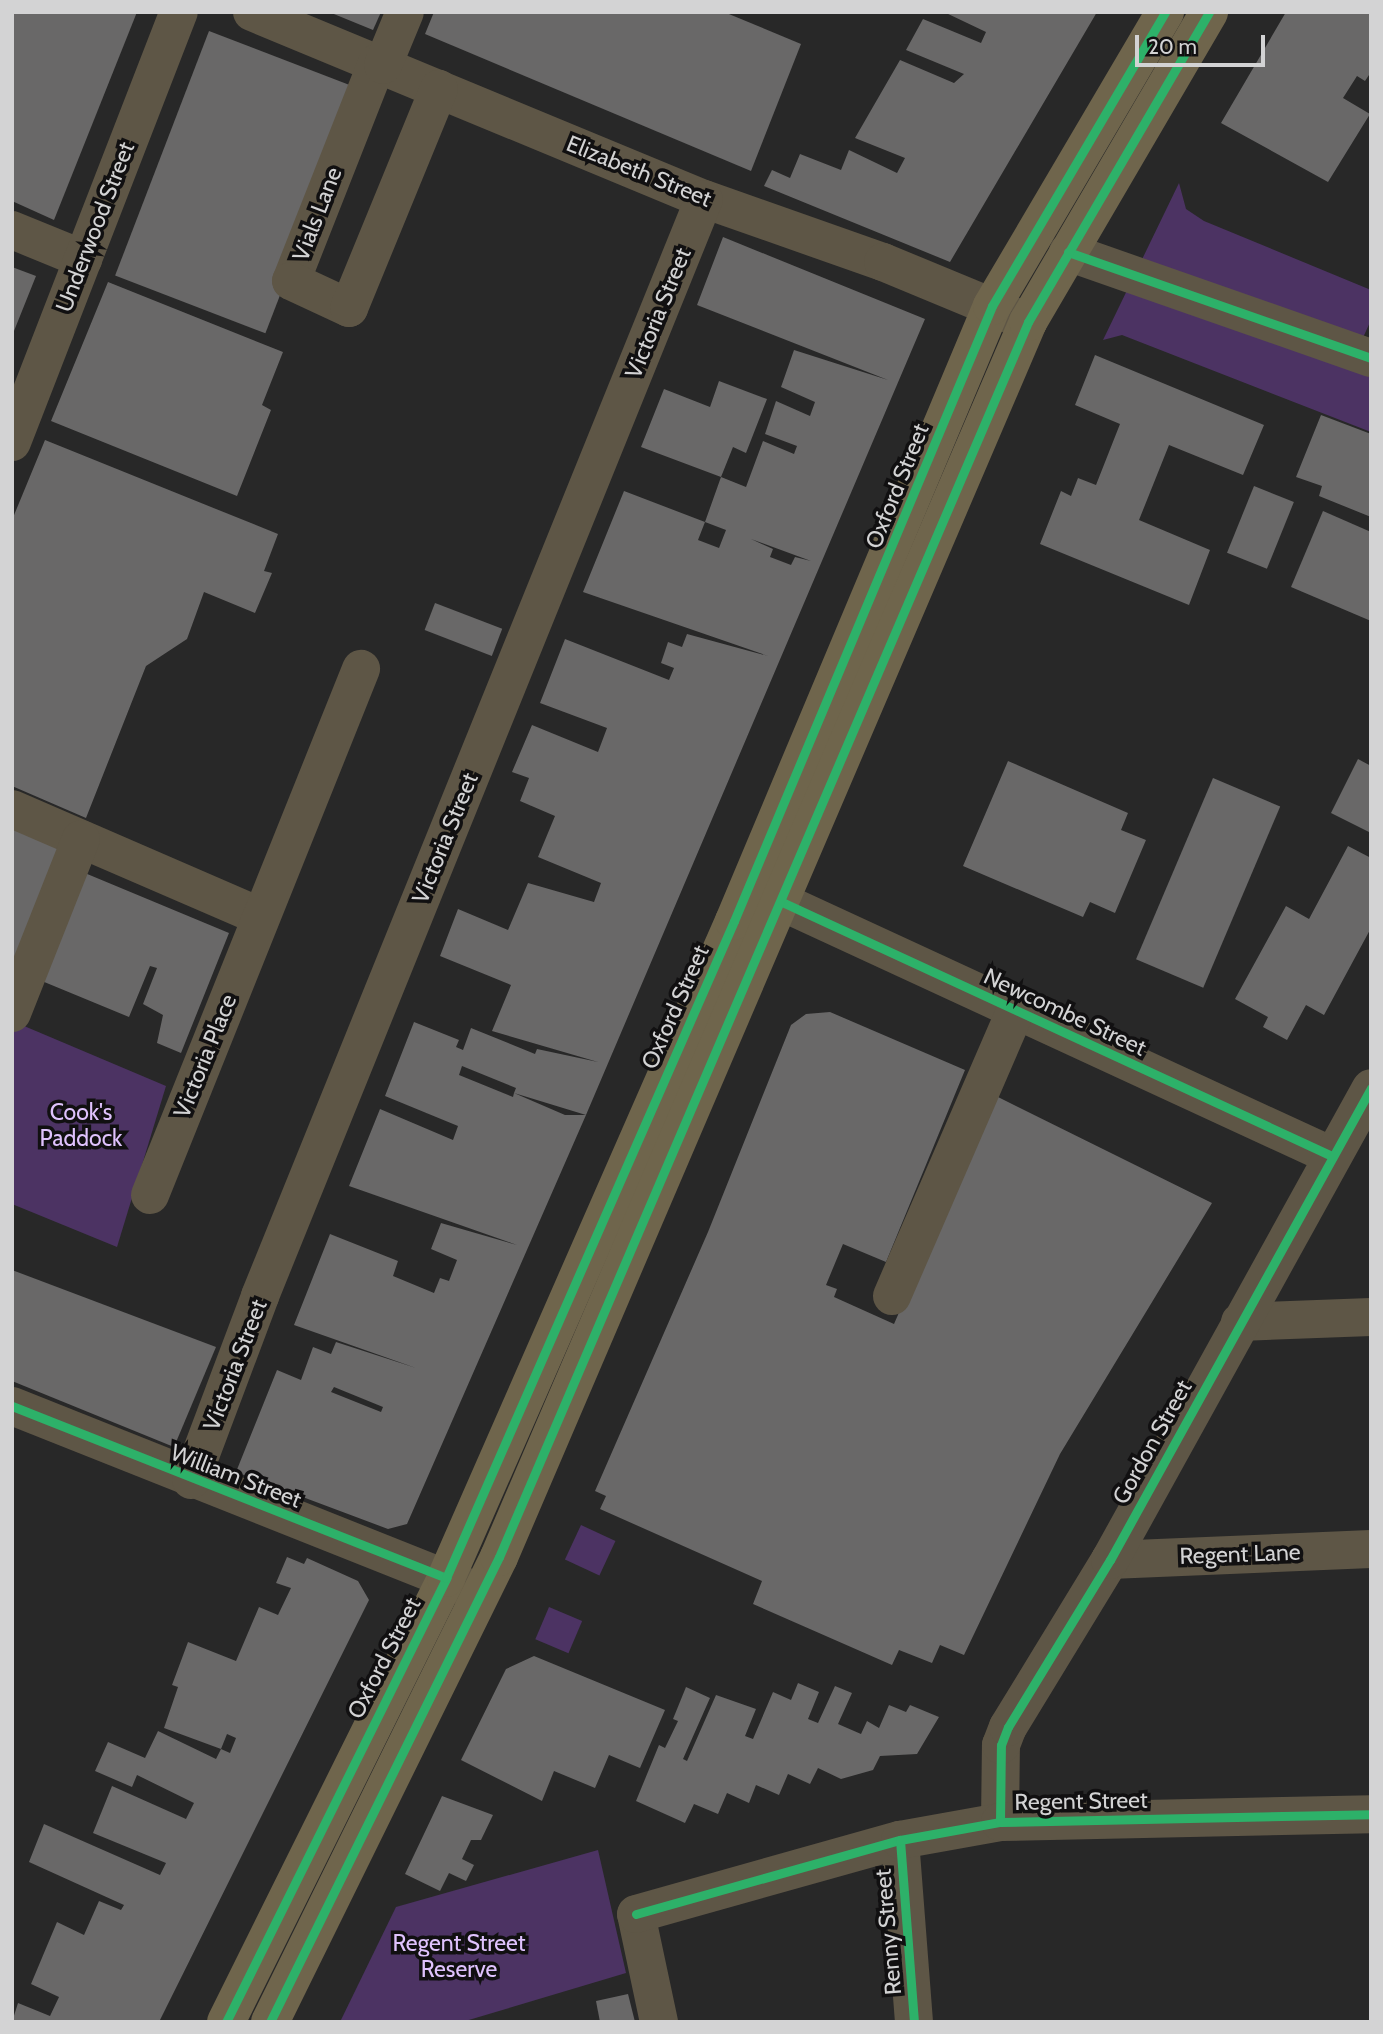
<!DOCTYPE html>
<html>
<head>
<meta charset="utf-8">
<style>
  body { margin:0 }
  #map { position:relative; width:1383px; height:2034px; overflow:hidden; background:#282828; font-family:Cabin,sans-serif }
  div>[style] { position:absolute }
  .green>* { inset:0; background:#4c3363; transform-origin:0 0 }
  .building>* { inset:0; background:#696868; transform-origin:0 0 }
  .minor>* { height:38px; margin:-19px; padding:0 19px; transform-origin:19px; border-radius:19px; background:#5e5646 }
  .major>* { height:38px; margin:-19px; padding:0 19px; transform-origin:19px; border-radius:19px; background:#6f654c }
  .cycleway>* { height:9px; margin:-4.5px; padding:0 4.5px; transform-origin:4.5px; border-radius:4.5px; background:#2db169 }
  span { translate:-50% -50%; white-space:nowrap; text-align:center; line-height:1.15; -webkit-text-stroke:7px #111011; paint-order:stroke }
  .street-label { font-size:23px; color:#d3d3d4 }
  .park-label { font-size:23px; color:#dfc2fd }
  .frame { position:absolute; inset:0; border:14px solid #d3d3d4; pointer-events:none }
  .scale { position:absolute; left:1135px; top:35px; width:130px; height:32px; box-sizing:border-box; border:4px solid #d3d3d4; border-top:0; padding-left:9px; font-size:21px; line-height:24px; white-space:nowrap; color:#d3d3d4; -webkit-text-stroke:5px #111011; paint-order:stroke }
</style>
</head>
<body>
<div id="map">
  <div class="green">
    <div style="clip-path:polygon(1179px 183px,1186px 209px,1204px 221px,1371px 290px,1371px 320px,1361px 342px,1371px 367px,1371px 432px,1122px 335px,1103px 340px)"></div>
    <div style="clip-path:polygon(17px 1023px,166px 1086px,117px 1247px,12px 1204px,12px 1035px)"></div>
    <div style="left:581px;top:1525px;width:38px;height:38px;rotate:25deg"></div>
    <div style="left:549px;top:1607px;width:36px;height:35px;rotate:23deg"></div>
    <div style="clip-path:polygon(598px 1850px,626px 1973px,462px 2022px,340px 2022px,396px 1907px)"></div>
  </div>
  <div class="building">
    <div style="clip-path:polygon(12px 12px,137px 12px,54px 220px,12px 201px)"></div>
    <div style="clip-path:polygon(329px 12px,381px 12px,373px 30px)"></div>
    <div style="clip-path:polygon(434px 12px,724px 12px,801px 44px,751px 171px,425px 34px)"></div>
    <div style="clip-path:polygon(944px 12px,1097px 12px,950px 262px,764px 186px,772px 170px,790px 178px,800px 154px,841px 170px,849px 150px,897px 173px,905px 158px,855px 138px,900px 60px,954px 83px,964px 74px,906px 50px,923px 19px,981px 43px,986px 32px)"></div>
    <div style="clip-path:polygon(1286px 12px,1371px 12px,1371px 72px,1365px 81px,1357px 76px,1343px 98px,1370px 114px,1328px 182px,1221px 123px)"></div>
    <div style="left:209px;top:31px;width:161px;height:262px;rotate:21deg"></div>
    <div style="clip-path:polygon(evenodd,723px 237px,925px 319px,586px 1115px,514px 1093px,516px 1088px,462px 1066px,459px 1075px,513px 1097px,514px 1093px,565px 1115px,586px 1115px,407px 1524px,388px 1529px,236px 1472px,277px 1370px,301px 1380px,313px 1347px,331px 1354px,336px 1342px,416px 1368px,294px 1325px,330px 1234px,398px 1261px,393px 1276px,434px 1293px,440px 1278px,449px 1281px,457px 1260px,431px 1249px,441px 1223px,517px 1245px,349px 1186px,380px 1109px,453px 1140px,458px 1126px,385px 1096px,414px 1022px,459px 1040px,456px 1047px,463px 1050px,471px 1028px,535px 1054px,537px 1049px,598px 1062px,492px 1031px,511px 985px,440px 956px,458px 909px,508px 930px,528px 883px,594px 902px,601px 883px,538px 857px,555px 816px,520px 801px,529px 778px,512px 772px,532px 725px,598px 752px,607px 728px,540px 703px,565px 639px,669px 680px,674px 668px,661px 663px,668px 642px,682px 647px,687px 634px,768px 656px,583px 592px,624px 491px,705px 522px,698px 540px,719px 548px,726px 530px,705px 522px,721px 477px,746px 487px,763px 441px,794px 454px,797px 446px,765px 434px,776px 401px,810px 416px,815px 402px,781px 387px,794px 350px,888px 380px,697px 305px,723px 237px,751px 539px,811px 561px,795px 557px,791px 565px,770px 557px,773px 549px,751px 539px,723px 237px,334px 1387px,383px 1407px,381px 1412px,331px 1392px,334px 1387px)"></div>
    <div style="clip-path:polygon(12px 267px,36px 276px,12px 336px)"></div>
    <div style="clip-path:polygon(108px 282px,283px 352px,262px 405px,271px 410px,237px 496px,51px 421px)"></div>
    <div style="clip-path:polygon(1095px 355px,1264px 425px,1243px 475px,1169px 445px,1139px 520px,1210px 550px,1189px 605px,1040px 544px,1061px 491px,1071px 496px,1078px 478px,1096px 485px,1120px 424px,1075px 405px)"></div>
    <div style="clip-path:polygon(719px 381px,767px 399px,746px 453px,733px 447px,721px 477px,641px 447px,664px 389px,710px 407px)"></div>
    <div style="clip-path:polygon(1321px 415px,1371px 434px,1371px 517px,1319px 496px,1322px 486px,1296px 477px)"></div>
    <div style="clip-path:polygon(45px 440px,278px 534px,264px 571px,272px 573px,255px 613px,204px 592px,187px 639px,146px 666px,86px 818px,12px 786px,12px 520px)"></div>
    <div style="left:1254px;top:486px;width:43px;height:72px;rotate:22deg"></div>
    <div style="clip-path:polygon(1323px 511px,1371px 532px,1371px 621px,1291px 587px)"></div>
    <div style="left:435px;top:603px;width:72px;height:29px;rotate:21deg"></div>
    <div style="clip-path:polygon(1358px 759px,1371px 766px,1371px 833px,1331px 813px)"></div>
    <div style="clip-path:polygon(1008px 761px,1128px 813px,1121px 830px,1146px 840px,1115px 913px,1090px 902px,1083px 917px,963px 866px)"></div>
    <div style="left:1213px;top:778px;width:73px;height:197px;rotate:23deg"></div>
    <div style="clip-path:polygon(12px 827px,67px 851px,12px 989px)"></div>
    <div style="clip-path:polygon(1348px 846px,1371px 858px,1371px 928px,1324px 1015px,1306px 1005px,1287px 1040px,1263px 1027px,1268px 1017px,1235px 999px,1286px 906px,1309px 919px)"></div>
    <div style="clip-path:polygon(80px 871px,229px 933px,181px 1053px,157px 1043px,163px 1015px,143px 1004px,157px 968px,150px 966px,129px 1017px,37px 979px)"></div>
    <div style="clip-path:polygon(830px 1012px,965px 1070px,886px 1262px,843px 1244px,826px 1285px,837px 1289px,834px 1297px,894px 1324px,994px 1095px,1212px 1203px,1060px 1454px,964px 1655px,940px 1645px,932px 1663px,899px 1650px,892px 1665px,753px 1604px,762px 1581px,600px 1509px,606px 1496px,595px 1491px,708px 1232px,791px 1025px,806px 1014px)"></div>
    <div style="clip-path:polygon(12px 1270px,216px 1347px,174px 1447px,12px 1381px)"></div>
    <div style="clip-path:polygon(287px 1557px,304px 1564px,307px 1558px,358px 1581px,369px 1600px,159px 2022px,12px 2022px,18px 2003px,50px 2016px,59px 1997px,31px 1984px,57px 1922px,84px 1935px,99px 1901px,121px 1910px,124px 1905px,29px 1862px,44px 1824px,160px 1875px,166px 1863px,93px 1833px,112px 1786px,186px 1819px,194px 1803px,137px 1775px,132px 1787px,95px 1771px,108px 1742px,145px 1758px,158px 1731px,216px 1759px,221px 1749px,230px 1753px,236px 1738px,227px 1734px,221px 1749px,164px 1728px,178px 1687px,172px 1685px,188px 1642px,236px 1661px,259px 1607px,278px 1615px,291px 1588px,276px 1583px)"></div>
    <div style="clip-path:polygon(534px 1656px,665px 1710px,640px 1768px,609px 1755px,595px 1788px,554px 1771px,542px 1801px,461px 1760px,506px 1669px)"></div>
    <div style="clip-path:polygon(798px 1683px,819px 1692px,808px 1719px,818px 1723px,835px 1686px,852px 1693px,838px 1724px,861px 1734px,867px 1721px,879px 1728px,889px 1705px,906px 1712px,910px 1705px,939px 1717px,917px 1754px,880px 1756px,873px 1770px,841px 1779px,818px 1768px,810px 1784px,788px 1774px,779px 1795px,756px 1785px,749px 1803px,727px 1793px,718px 1814px,694px 1804px,685px 1823px,636px 1801px,659px 1745px,665px 1748px,678px 1721px,673px 1719px,686px 1687px,710px 1698px,683px 1759px,687px 1761px,716px 1695px,756px 1709px,745px 1736px,753px 1739px,773px 1692px,791px 1700px)"></div>
    <div style="clip-path:polygon(442px 1796px,493px 1815px,481px 1840px,471px 1840px,462px 1859px,474px 1865px,466px 1881px,449px 1873px,440px 1891px,405px 1874px)"></div>
    <div style="clip-path:polygon(628px 1994px,635px 2022px,600px 2022px,596px 2001px)"></div>
  </div>
  <div class="minor">
    <div style="left:252px;top:12px;width:489px;rotate:22.5deg"></div>
    <div style="left:704px;top:199px;width:190px;rotate:19.4deg"></div>
    <div style="left:883px;top:262px;width:157px;rotate:22.5deg"></div>
    <div style="left:377px;top:63px;width:234px;rotate:111.5deg"></div>
    <div style="left:291px;top:281px;width:64px;rotate:25deg"></div>
    <div style="left:349px;top:308px;width:237px;rotate:-67.7deg"></div>
    <div style="left:383px;top:65px;width:57px;rotate:-67.5deg"></div>
    <div style="left:12px;top:230px;width:77px;rotate:22.2deg"></div>
    <div style="left:1068px;top:252px;width:321px;rotate:19.3deg"></div>
    <div style="left:12px;top:442px;width:461px;rotate:-68.8deg"></div>
    <div style="left:12px;top:809px;width:271px;rotate:23.4deg"></div>
    <div style="left:782px;top:902px;width:606px;rotate:24.79deg"></div>
    <div style="left:12px;top:1013px;width:187px;rotate:-68.4deg"></div>
    <div style="left:150px;top:1195px;width:567px;rotate:-68.14deg"></div>
    <div style="left:892px;top:1296px;width:312px;rotate:-66.6deg"></div>
    <div style="left:1240px;top:1322px;width:131px;rotate:-2.2deg"></div>
    <div style="left:12px;top:1406px;width:498px;rotate:21.7deg"></div>
    <div style="left:191px;top:1480px;width:197px;rotate:-69.4deg"></div>
    <div style="left:260px;top:1296px;width:1183px;rotate:-67.96deg"></div>
    <div style="left:1110px;top:1560px;width:261px;rotate:-2.4deg"></div>
    <div style="left:1000px;top:1822px;width:77px;rotate:-89.3deg"></div>
    <div style="left:1001px;top:1745px;width:19px;rotate:-69deg"></div>
    <div style="left:1008px;top:1727px;width:196px;rotate:-58.6deg"></div>
    <div style="left:1110px;top:1560px;width:539px;rotate:-61.06deg"></div>
    <div style="left:900px;top:1840px;width:183px;rotate:85.6deg"></div>
    <div style="left:659px;top:2022px;width:110px;rotate:-102deg"></div>
    <div style="left:636px;top:1914px;width:274px;rotate:-15.7deg"></div>
    <div style="left:900px;top:1840px;width:102px;rotate:-10.2deg"></div>
    <div style="left:1000px;top:1822px;width:371px;rotate:-1.2deg"></div>
  </div>
  <div class="major">
    <div style="left:226px;top:2022px;width:496px;rotate:-63.6deg"></div>
    <div style="left:446px;top:1578px;width:717px;rotate:-66.33deg"></div>
    <div style="left:734px;top:921px;width:667px;rotate:-67.24deg"></div>
    <div style="left:992px;top:306px;width:341px;rotate:-59.5deg"></div>
    <div style="left:270px;top:2022px;width:518px;rotate:-63.78deg"></div>
    <div style="left:499px;top:1557px;width:1344px;rotate:-66.81deg"></div>
    <div style="left:1028px;top:322px;width:359px;rotate:-59.7deg"></div>
  </div>
  <div class="cycleway">
    <div style="left:1068px;top:252px;width:321px;rotate:19.3deg"></div>
    <div style="left:782px;top:902px;width:606px;rotate:24.79deg"></div>
    <div style="left:12px;top:1406px;width:467px;rotate:21.6deg"></div>
    <div style="left:1000px;top:1822px;width:77px;rotate:-89.3deg"></div>
    <div style="left:1001px;top:1745px;width:19px;rotate:-69deg"></div>
    <div style="left:1008px;top:1727px;width:196px;rotate:-58.6deg"></div>
    <div style="left:1110px;top:1560px;width:539px;rotate:-61.06deg"></div>
    <div style="left:900px;top:1840px;width:183px;rotate:85.6deg"></div>
    <div style="left:636px;top:1914px;width:274px;rotate:-15.7deg"></div>
    <div style="left:900px;top:1840px;width:102px;rotate:-10.2deg"></div>
    <div style="left:1000px;top:1822px;width:371px;rotate:-1.2deg"></div>
    <div style="left:226px;top:2022px;width:496px;rotate:-63.6deg"></div>
    <div style="left:446px;top:1578px;width:717px;rotate:-66.33deg"></div>
    <div style="left:734px;top:921px;width:667px;rotate:-67.24deg"></div>
    <div style="left:992px;top:306px;width:341px;rotate:-59.5deg"></div>
    <div style="left:270px;top:2022px;width:518px;rotate:-63.78deg"></div>
    <div style="left:499px;top:1557px;width:1344px;rotate:-66.81deg"></div>
    <div style="left:1028px;top:322px;width:359px;rotate:-59.7deg"></div>
  </div>
  <div class="street-label">
    <span style="left:639px;top:171px;rotate:22deg">Elizabeth Street</span>
    <span style="left:317px;top:214px;rotate:-69deg">Vials Lane</span>
    <span style="left:95px;top:227px;rotate:-69deg">Underwood Street</span>
    <span style="left:658px;top:313px;rotate:-68deg">Victoria Street</span>
    <span style="left:897px;top:486px;rotate:-68deg">Oxford Street</span>
    <span style="left:445px;top:838px;rotate:-68deg">Victoria Street</span>
    <span style="left:675px;top:1007px;rotate:-66deg">Oxford Street</span>
    <span style="left:1065px;top:1012px;rotate:25deg">Newcombe Street</span>
    <span style="left:205px;top:1056px;rotate:-68deg">Victoria Place</span>
    <span style="left:235px;top:1365px;rotate:-69deg">Victoria Street</span>
    <span style="left:1152px;top:1442px;rotate:-61deg">Gordon Street</span>
    <span style="left:236px;top:1476px;rotate:21deg">William Street</span>
    <span style="left:1240px;top:1554px;rotate:-2deg">Regent Lane</span>
    <span style="left:384px;top:1658px;rotate:-63deg">Oxford Street</span>
    <span style="left:1081px;top:1801px;rotate:-1deg">Regent Street</span>
    <span style="left:888px;top:1932px;rotate:-95deg">Renny Street</span>
  </div>
  <div class="park-label">
    <span style="left:81px;top:1125px">Cook's<br>Paddock</span>
    <span style="left:459px;top:1956px">Regent Street<br>Reserve</span>
  </div>
  <div class="frame"></div>
  <div class="scale">20 m</div>
</div>
</body>
</html>
